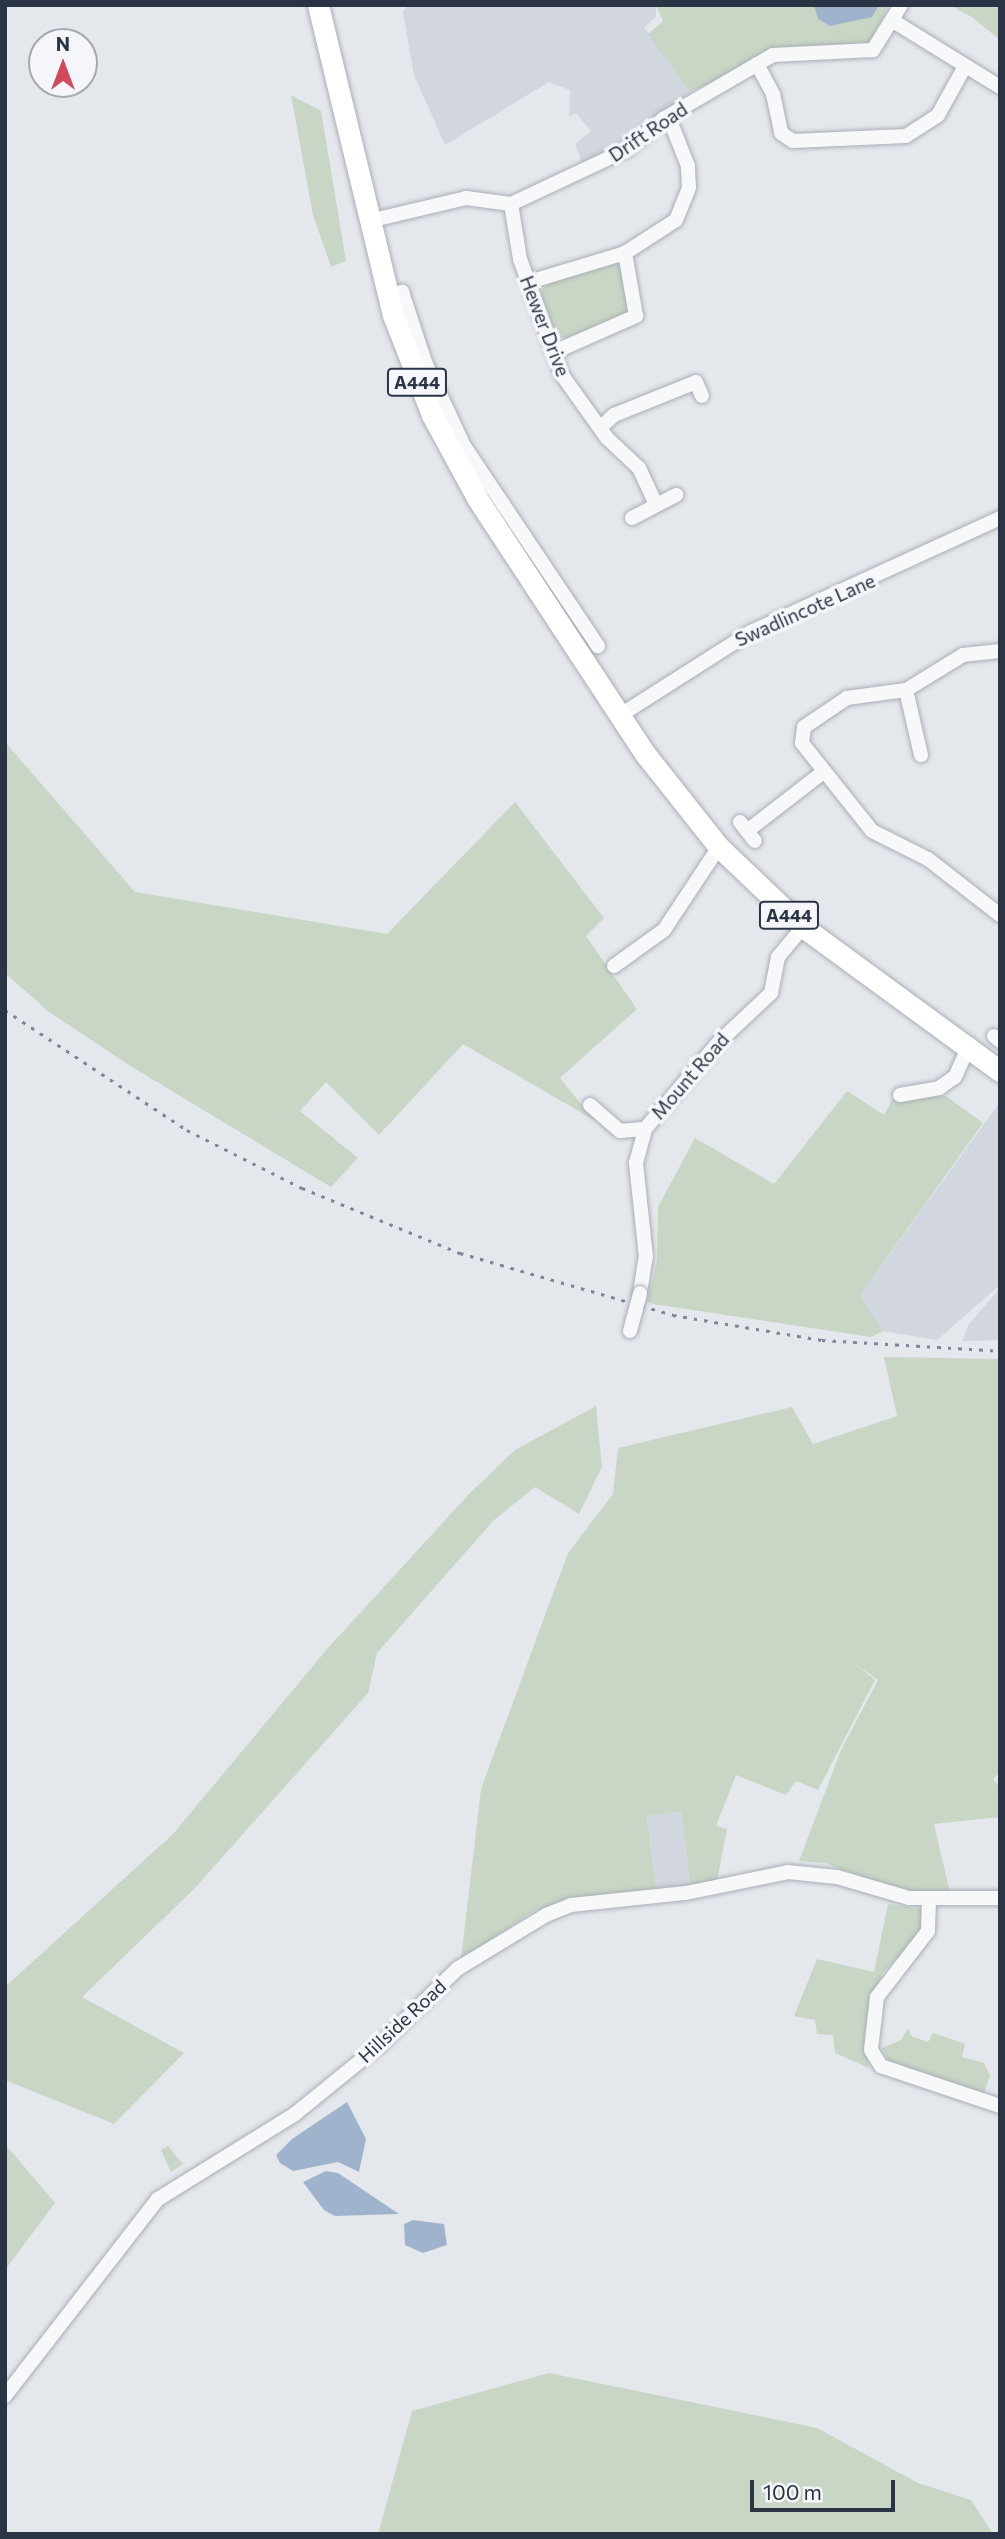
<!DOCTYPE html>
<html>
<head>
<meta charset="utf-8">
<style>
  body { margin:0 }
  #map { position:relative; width:1005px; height:2539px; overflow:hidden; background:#e4e7ec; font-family:Commissioner,sans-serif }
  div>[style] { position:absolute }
  .built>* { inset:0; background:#d2d6de; transform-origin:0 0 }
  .green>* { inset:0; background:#c9d6c5 }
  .water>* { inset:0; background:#9fb4cc }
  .roads { filter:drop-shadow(0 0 2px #a9aeb7) drop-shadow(0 0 2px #a9aeb7) }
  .minor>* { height:14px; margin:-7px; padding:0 7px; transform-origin:7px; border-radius:7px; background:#f7f8fa }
  .highway>* { height:21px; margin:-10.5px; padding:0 10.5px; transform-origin:10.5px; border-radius:10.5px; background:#fff }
  .rail>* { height:2.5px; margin-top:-1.25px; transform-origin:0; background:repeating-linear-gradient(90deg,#7d8696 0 3.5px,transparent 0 10.5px) }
  .bridges { filter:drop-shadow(0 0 2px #a9aeb7) drop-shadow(0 0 2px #a9aeb7) }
  .minor-bridge>* { height:14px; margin:-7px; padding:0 7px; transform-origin:7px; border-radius:7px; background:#f7f8fa }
  span { translate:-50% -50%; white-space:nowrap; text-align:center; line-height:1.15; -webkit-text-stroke:7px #f4f6f9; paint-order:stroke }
  .shield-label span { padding:2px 5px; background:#f4f6f9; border:2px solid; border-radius:5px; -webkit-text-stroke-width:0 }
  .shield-label { font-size:18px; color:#2b3445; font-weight:700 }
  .street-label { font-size:19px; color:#2b3445 }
  .frame { position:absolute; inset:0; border:7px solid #2b3445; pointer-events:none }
  .north { position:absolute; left:28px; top:28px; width:70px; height:70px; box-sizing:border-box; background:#f4f6f9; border:2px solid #a4a8b1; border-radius:50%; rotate:0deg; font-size:19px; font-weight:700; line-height:28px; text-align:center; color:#2b3445 }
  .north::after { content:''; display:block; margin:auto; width:24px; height:32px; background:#d1495b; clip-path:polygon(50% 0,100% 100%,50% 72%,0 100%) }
  .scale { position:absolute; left:750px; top:2480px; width:145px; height:32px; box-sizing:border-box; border:4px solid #2b3445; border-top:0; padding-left:9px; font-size:21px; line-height:24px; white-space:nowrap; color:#2b3445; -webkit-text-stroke:5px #f4f6f9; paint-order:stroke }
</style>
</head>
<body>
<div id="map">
  <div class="built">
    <div style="clip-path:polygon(408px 5px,656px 5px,656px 17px,644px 27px,690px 92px,609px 155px,582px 162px,575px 144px,591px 131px,576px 113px,569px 117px,570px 90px,549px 82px,445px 145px,414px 75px,403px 12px)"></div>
    <div style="clip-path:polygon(1000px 1102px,1000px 1285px,937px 1340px,883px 1331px,860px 1295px)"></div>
    <div style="clip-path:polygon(1000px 1288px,1000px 1340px,962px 1341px,969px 1324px)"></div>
    <div style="left:681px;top:1812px;width:73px;height:34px;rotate:83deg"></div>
  </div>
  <div class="green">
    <div style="clip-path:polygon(656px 5px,889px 5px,870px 42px,788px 48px,690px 92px,648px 34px,663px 21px)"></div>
    <div style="clip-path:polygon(949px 5px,1000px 5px,1000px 40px,972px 17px)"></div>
    <div style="clip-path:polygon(291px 95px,321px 111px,346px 261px,331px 267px,313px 215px)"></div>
    <div style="clip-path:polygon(613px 262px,625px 266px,630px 314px,574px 339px,556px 337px,541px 294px,545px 285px)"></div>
    <div style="clip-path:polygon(5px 742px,135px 892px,387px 934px,515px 802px,604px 918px,586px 936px,637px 1009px,560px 1078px,594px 1120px,463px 1044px,379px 1135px,326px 1082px,300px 1111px,358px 1158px,331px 1187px,132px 1067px,49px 1012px,5px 973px)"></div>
    <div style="clip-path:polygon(847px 1091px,884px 1115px,892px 1100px,946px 1096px,983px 1123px,860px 1295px,883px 1331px,871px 1337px,647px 1303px,657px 1260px,658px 1207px,695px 1138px,774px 1184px)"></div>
    <div style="clip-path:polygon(884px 1357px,1000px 1359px,1000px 1772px,993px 1779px,1000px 1787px,1000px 1817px,934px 1824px,950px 1893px,906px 1893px,825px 1863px,799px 1861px,841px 1750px,878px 1680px,854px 1663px,875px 1680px,818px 1790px,796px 1781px,786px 1795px,736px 1775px,716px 1826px,727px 1829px,717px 1881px,690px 1884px,681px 1812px,647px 1816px,656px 1888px,536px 1910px,461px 1959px,481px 1789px,568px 1553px,613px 1494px,618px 1448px,792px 1407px,813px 1444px,897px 1416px)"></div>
    <div style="clip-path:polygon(596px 1406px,602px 1467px,579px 1514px,535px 1487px,493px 1521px,377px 1653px,368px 1693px,195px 1888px,82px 1997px,184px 2053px,114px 2124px,5px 2080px,5px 1987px,173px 1834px,328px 1648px,470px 1493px,515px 1450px)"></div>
    <div style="clip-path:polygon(888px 1904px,920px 1909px,925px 1919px,919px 1936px,882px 1974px,864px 2034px,869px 2068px,835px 2053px,833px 2035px,817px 2034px,815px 2020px,794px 2016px,817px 1959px,874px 1972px)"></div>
    <div style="clip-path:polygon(908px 2028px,911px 2036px,928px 2042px,933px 2033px,965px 2044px,962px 2057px,984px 2063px,990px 2076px,983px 2096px,888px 2061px,882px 2048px,901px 2040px)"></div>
    <div style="clip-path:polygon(5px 2144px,55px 2203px,5px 2270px)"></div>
    <div style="clip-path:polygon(168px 2146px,183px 2164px,171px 2172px,161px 2150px)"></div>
    <div style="clip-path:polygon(549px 2373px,817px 2428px,918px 2483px,971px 2500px,993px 2534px,378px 2534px,412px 2411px)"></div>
  </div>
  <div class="water">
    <div style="clip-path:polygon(814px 5px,879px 5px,872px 17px,830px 26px,818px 19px)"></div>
    <div style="clip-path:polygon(347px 2102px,366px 2139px,359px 2172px,338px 2162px,293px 2171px,280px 2163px,276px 2155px,292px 2139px)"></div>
    <div style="clip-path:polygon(326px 2171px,338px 2173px,399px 2214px,335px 2216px,324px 2210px,303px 2182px)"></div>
    <div style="clip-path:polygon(413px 2220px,444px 2224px,447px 2245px,423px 2253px,405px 2245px,404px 2224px)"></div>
  </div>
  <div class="roads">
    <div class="minor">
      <div style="left:893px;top:21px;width:126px;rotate:31.7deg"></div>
      <div style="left:757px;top:64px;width:34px;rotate:62deg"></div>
      <div style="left:773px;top:94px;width:40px;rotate:78deg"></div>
      <div style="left:781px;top:133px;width:14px;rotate:34deg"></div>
      <div style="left:793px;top:141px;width:113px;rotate:-2.5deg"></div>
      <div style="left:906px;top:136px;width:38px;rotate:-33deg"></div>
      <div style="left:938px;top:115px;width:51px;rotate:-60.9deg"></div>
      <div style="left:511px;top:204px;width:56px;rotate:80.7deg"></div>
      <div style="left:520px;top:259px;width:123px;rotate:70.1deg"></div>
      <div style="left:562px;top:375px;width:77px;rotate:54.5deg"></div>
      <div style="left:607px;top:438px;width:44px;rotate:43.2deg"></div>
      <div style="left:639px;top:468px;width:38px;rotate:65deg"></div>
      <div style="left:369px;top:221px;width:100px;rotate:-13.3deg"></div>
      <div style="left:466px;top:198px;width:45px;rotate:7.6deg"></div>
      <div style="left:511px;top:204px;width:129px;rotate:-25.2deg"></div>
      <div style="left:628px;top:149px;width:46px;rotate:-40.6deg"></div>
      <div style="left:663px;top:119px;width:127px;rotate:-30.2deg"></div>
      <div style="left:773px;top:55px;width:100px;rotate:-2.9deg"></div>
      <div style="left:873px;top:50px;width:53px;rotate:-58.1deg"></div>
      <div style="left:529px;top:282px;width:100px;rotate:-16.8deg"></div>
      <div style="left:625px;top:253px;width:61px;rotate:-32.9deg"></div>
      <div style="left:676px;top:220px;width:35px;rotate:-68deg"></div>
      <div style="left:689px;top:187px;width:21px;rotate:-93deg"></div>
      <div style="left:688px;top:166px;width:52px;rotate:-111.6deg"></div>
      <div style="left:388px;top:296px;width:15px;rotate:-16deg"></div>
      <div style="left:402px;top:292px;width:74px;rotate:71.8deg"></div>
      <div style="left:425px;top:362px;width:93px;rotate:65.1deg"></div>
      <div style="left:464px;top:446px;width:241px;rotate:56.2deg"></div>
      <div style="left:554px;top:352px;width:90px;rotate:-23.7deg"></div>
      <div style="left:636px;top:316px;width:64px;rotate:-99.9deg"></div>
      <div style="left:600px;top:428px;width:19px;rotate:-43deg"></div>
      <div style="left:614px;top:415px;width:88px;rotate:-21.9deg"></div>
      <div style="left:696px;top:382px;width:15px;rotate:67deg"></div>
      <div style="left:632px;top:518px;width:50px;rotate:-27.6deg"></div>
      <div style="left:1000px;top:651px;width:37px;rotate:174deg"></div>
      <div style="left:963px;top:655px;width:67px;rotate:148.4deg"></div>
      <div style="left:906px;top:690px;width:60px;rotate:172.3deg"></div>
      <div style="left:847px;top:698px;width:52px;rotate:146deg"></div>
      <div style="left:804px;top:727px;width:16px;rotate:97deg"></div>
      <div style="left:802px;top:743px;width:112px;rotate:51.5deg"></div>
      <div style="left:872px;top:831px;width:63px;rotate:26.6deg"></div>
      <div style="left:928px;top:859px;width:91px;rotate:37.9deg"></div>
      <div style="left:906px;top:690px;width:67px;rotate:77deg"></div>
      <div style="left:619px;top:716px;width:156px;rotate:-32.5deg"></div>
      <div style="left:751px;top:632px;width:274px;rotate:-24.6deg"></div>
      <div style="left:740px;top:822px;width:24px;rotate:52deg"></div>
      <div style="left:747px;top:831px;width:95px;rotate:-37.7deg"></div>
      <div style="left:614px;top:966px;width:62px;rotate:-35.8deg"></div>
      <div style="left:664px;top:930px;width:100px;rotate:-56.5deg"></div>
      <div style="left:994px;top:1036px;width:8px;rotate:40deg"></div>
      <div style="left:900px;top:1095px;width:40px;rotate:-10deg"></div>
      <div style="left:939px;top:1088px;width:19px;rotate:-35deg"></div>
      <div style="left:955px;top:1077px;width:36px;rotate:-66deg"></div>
      <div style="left:590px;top:1105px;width:40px;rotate:41deg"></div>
      <div style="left:620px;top:1131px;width:25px;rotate:-5deg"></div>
      <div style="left:640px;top:1293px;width:36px;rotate:-81deg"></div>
      <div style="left:646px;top:1257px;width:95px;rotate:-96.1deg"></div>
      <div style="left:636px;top:1163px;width:35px;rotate:-75deg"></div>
      <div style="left:645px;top:1129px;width:116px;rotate:-49.6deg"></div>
      <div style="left:720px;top:1041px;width:70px;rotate:-43.3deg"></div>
      <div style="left:771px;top:993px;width:37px;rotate:-79deg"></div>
      <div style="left:778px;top:957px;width:39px;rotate:-50deg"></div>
      <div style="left:929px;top:1900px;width:31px;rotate:92deg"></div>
      <div style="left:928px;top:1931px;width:83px;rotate:127.7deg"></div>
      <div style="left:877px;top:1997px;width:53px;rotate:96.5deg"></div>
      <div style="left:871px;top:2050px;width:19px;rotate:58deg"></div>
      <div style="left:881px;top:2066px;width:126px;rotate:18.6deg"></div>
      <div style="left:5px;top:2396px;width:249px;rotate:-52.2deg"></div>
      <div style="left:158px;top:2199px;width:161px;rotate:-31.8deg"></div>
      <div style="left:295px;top:2114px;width:111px;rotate:-39.1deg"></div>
      <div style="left:381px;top:2044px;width:107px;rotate:-44.6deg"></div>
      <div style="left:457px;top:1969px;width:104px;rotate:-31.2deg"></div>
      <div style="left:546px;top:1915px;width:27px;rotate:-22deg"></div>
      <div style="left:571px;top:1905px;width:116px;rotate:-6deg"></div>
      <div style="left:686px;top:1893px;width:104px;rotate:-11.6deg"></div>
      <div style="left:788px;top:1872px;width:49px;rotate:5.8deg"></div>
      <div style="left:837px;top:1877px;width:75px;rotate:16.3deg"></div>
      <div style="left:909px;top:1898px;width:91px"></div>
    </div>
    <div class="highway">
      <div style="left:318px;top:5px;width:319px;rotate:76.4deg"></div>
      <div style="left:393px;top:315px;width:107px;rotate:68.7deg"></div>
      <div style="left:432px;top:415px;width:94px;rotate:61.5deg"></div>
      <div style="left:477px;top:498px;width:308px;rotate:56.7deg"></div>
      <div style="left:646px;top:755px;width:117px;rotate:51.6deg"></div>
      <div style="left:719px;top:847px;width:116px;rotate:43.6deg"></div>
      <div style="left:803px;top:927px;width:244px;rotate:36.2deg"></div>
    </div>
  </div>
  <div class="rail">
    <div style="left:5px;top:1010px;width:218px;rotate:33.4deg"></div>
    <div style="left:187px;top:1130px;width:129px;rotate:26.8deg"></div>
    <div style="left:302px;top:1188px;width:171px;rotate:22.4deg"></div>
    <div style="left:460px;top:1253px;width:222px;rotate:16.2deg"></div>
    <div style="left:673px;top:1315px;width:151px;rotate:9.5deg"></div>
    <div style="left:822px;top:1340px;width:178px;rotate:3.5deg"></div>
  </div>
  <div class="bridges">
    <div class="minor-bridge">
      <div style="left:630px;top:1331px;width:39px;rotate:-75deg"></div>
    </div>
  </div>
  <div class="shield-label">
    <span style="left:417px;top:382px">A444</span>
    <span style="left:789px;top:915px">A444</span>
  </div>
  <div class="street-label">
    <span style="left:648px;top:132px;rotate:-34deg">Drift Road</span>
    <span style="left:545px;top:326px;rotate:69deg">Hewer Drive</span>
    <span style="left:805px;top:610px;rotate:-24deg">Swadlincote Lane</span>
    <span style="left:690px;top:1076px;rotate:-49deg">Mount Road</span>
    <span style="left:402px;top:2021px;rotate:-43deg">Hillside Road</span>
  </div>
  <div class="frame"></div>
  <div class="north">N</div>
  <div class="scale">100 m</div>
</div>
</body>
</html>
